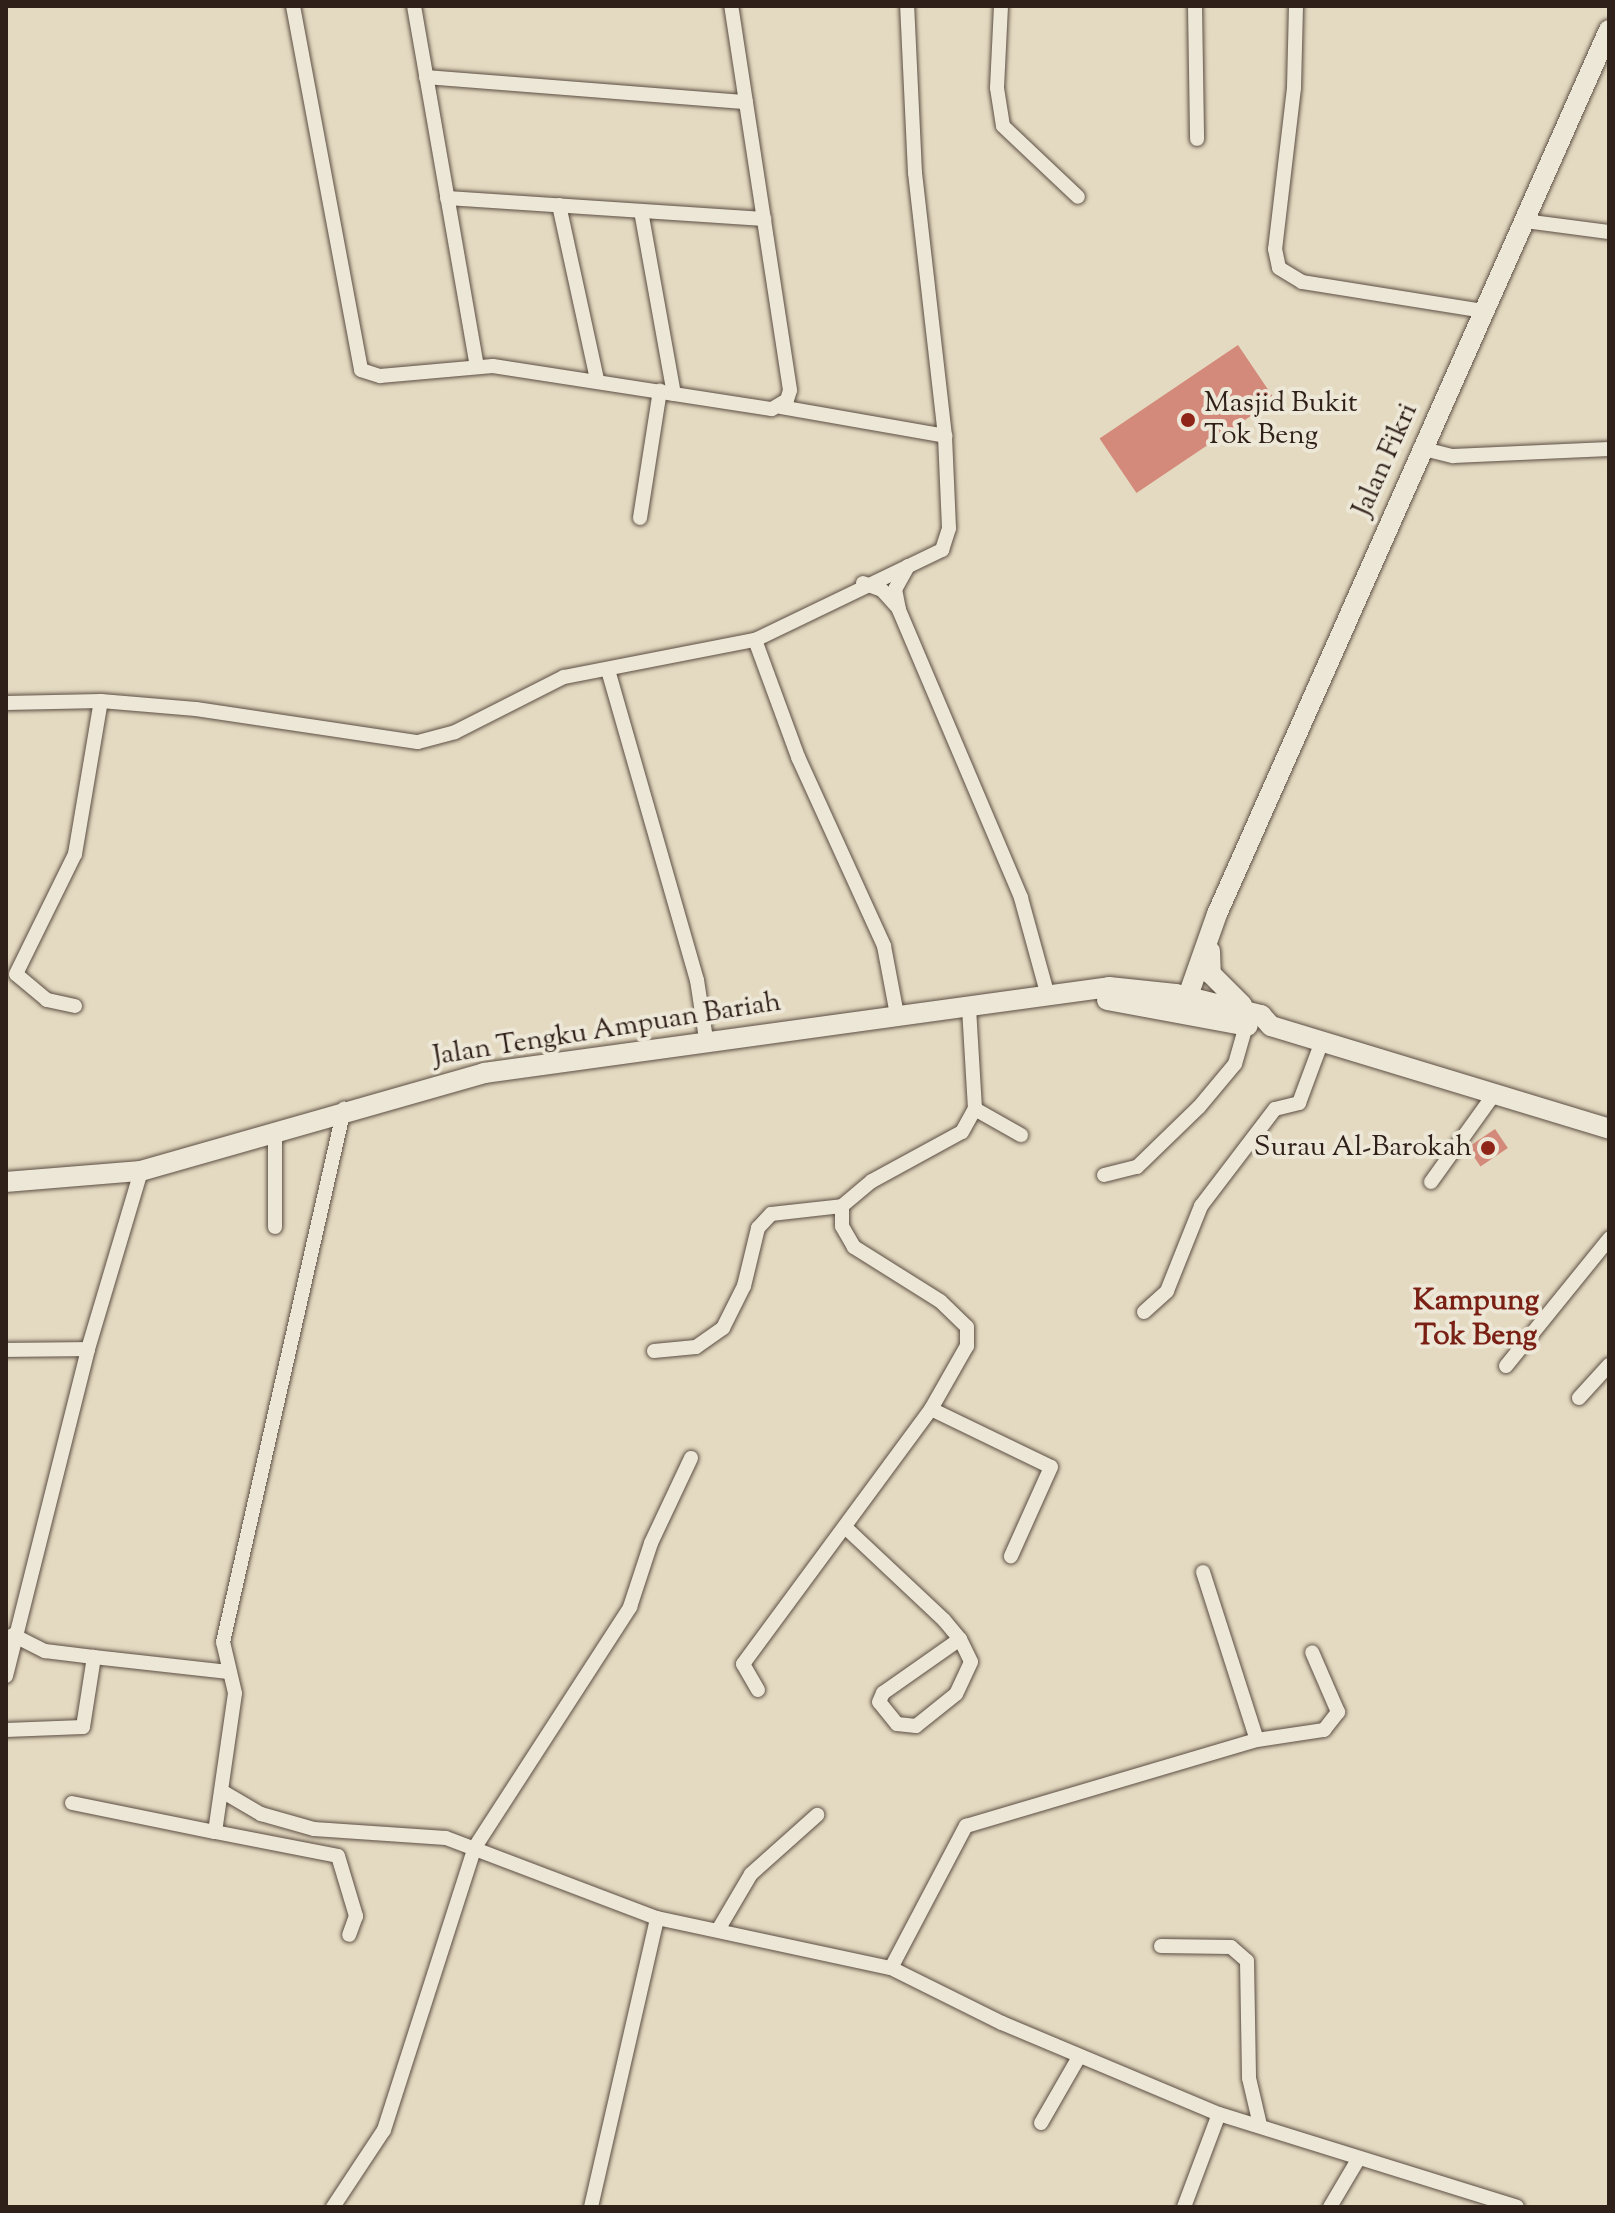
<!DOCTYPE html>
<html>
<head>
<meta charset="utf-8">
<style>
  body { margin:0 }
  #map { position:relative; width:1615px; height:2213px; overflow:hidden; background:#e4dac1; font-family:"Sorts Mill Goudy",serif }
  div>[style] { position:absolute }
  .building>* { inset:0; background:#d48a7b; transform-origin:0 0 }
  .roads { filter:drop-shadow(0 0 2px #5c4e43) drop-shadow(0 0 2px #5c4e43) }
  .street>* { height:14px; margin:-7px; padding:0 7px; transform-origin:7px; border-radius:7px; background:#ede7d7 }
  .secondary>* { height:20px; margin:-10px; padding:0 10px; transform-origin:10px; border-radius:10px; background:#ede7d7 }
  .dots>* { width:22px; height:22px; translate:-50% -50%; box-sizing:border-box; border:4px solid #ede7d7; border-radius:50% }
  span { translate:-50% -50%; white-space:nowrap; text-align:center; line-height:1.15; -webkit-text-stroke:8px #ede7d7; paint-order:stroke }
  .poi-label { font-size:28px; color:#2f2019 }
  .left { translate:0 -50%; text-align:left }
  .right { translate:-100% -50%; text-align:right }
  .street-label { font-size:28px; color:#2f2019 }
  .neighbourhood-label { font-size:30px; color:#7a1f14; font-weight:700 }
  .frame { position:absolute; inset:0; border:8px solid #2f2019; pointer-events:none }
</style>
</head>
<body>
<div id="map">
  <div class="building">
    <div style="left:1238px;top:345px;width:66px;height:167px;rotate:56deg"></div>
    <div style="left:1495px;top:1129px;width:23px;height:33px;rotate:56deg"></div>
  </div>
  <div class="roads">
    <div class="street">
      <div style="left:293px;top:6px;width:370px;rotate:79.4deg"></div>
      <div style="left:361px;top:370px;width:20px;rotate:18deg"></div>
      <div style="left:380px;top:376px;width:113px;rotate:-5.1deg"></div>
      <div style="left:493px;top:366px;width:282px;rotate:8.8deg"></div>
      <div style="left:772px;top:409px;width:17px;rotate:-31deg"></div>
      <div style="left:787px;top:400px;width:10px;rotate:-73deg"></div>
      <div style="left:790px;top:390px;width:389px;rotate:-98.7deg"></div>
      <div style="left:414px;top:6px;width:365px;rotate:80.1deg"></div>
      <div style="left:1001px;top:6px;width:82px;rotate:92.8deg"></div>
      <div style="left:997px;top:88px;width:38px;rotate:81deg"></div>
      <div style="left:1003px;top:126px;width:103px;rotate:43.4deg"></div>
      <div style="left:1195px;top:6px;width:133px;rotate:89.1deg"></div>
      <div style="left:1296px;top:6px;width:82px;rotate:91.4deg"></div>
      <div style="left:1294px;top:88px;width:162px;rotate:96.7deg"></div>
      <div style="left:1275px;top:249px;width:19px;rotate:78deg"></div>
      <div style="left:1279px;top:268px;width:27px;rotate:31deg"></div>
      <div style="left:1302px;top:282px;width:184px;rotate:9.1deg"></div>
      <div style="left:426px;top:77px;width:321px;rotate:4.5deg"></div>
      <div style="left:447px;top:198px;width:318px;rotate:3.8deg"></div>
      <div style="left:559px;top:205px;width:179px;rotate:77.7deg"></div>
      <div style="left:641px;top:211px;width:186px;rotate:79.8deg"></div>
      <div style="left:1525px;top:221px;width:85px;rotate:7.5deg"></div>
      <div style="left:781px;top:407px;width:167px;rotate:10deg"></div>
      <div style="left:1420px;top:448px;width:34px;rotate:14deg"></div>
      <div style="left:1453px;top:456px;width:156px;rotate:-2.6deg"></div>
      <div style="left:640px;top:518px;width:129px;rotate:-81.1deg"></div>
      <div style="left:908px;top:566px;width:26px;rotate:119deg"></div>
      <div style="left:895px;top:589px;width:21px;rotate:79deg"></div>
      <div style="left:899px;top:610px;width:313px;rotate:67deg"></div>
      <div style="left:1021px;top:898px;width:102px;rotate:74.6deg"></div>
      <div style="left:863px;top:583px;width:20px;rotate:20deg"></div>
      <div style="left:882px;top:590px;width:25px;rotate:48deg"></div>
      <div style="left:755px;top:640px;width:125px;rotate:69.8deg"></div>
      <div style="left:798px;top:757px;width:208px;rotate:65.5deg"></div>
      <div style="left:884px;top:946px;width:70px;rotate:79.3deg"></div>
      <div style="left:608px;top:670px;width:323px;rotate:74deg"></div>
      <div style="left:697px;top:980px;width:60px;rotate:81.3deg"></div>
      <div style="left:6px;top:703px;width:95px;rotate:-1.2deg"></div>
      <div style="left:101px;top:701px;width:95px;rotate:4.8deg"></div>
      <div style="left:196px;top:709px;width:224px;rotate:8.5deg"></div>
      <div style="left:418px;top:742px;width:38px;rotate:-15deg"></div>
      <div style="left:455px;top:732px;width:122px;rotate:-26.8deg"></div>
      <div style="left:564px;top:677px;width:195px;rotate:-11deg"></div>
      <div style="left:755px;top:640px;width:208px;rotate:-25.7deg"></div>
      <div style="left:942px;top:550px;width:23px;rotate:-72deg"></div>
      <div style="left:949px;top:528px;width:92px;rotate:-92.5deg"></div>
      <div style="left:945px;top:436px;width:265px;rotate:-96.5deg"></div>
      <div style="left:915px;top:173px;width:167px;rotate:-92.7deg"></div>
      <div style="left:75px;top:1006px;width:29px;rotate:-168deg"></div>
      <div style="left:47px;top:1000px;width:40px;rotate:-140deg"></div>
      <div style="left:16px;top:974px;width:134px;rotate:-63.8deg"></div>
      <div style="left:75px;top:854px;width:155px;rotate:-80.4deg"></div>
      <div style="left:975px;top:1109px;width:53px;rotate:29.5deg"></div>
      <div style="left:1104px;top:1175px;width:34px;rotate:-14deg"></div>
      <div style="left:1137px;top:1167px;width:86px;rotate:-44.1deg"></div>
      <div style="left:1199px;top:1107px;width:56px;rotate:-50.1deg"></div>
      <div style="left:1235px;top:1064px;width:40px;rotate:-74deg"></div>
      <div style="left:1431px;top:1182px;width:110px;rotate:-54.3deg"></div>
      <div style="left:275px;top:1227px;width:94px;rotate:-90deg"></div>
      <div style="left:1144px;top:1312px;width:31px;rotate:-42deg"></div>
      <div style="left:1167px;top:1291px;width:92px;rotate:-68.2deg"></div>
      <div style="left:1201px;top:1206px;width:122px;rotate:-52.7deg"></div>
      <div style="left:1275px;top:1109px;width:25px;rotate:-14deg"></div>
      <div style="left:1299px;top:1103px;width:66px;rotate:-69.6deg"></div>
      <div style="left:6px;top:1350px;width:82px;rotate:-0.7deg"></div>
      <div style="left:654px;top:1351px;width:42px;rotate:-5.4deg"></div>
      <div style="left:696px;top:1347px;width:33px;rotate:-35deg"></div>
      <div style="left:723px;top:1328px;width:47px;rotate:-63.4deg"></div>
      <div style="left:744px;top:1286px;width:60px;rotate:-76.4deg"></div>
      <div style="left:758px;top:1228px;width:19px;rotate:-47deg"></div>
      <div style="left:771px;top:1214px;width:71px;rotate:-6.4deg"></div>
      <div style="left:842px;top:1206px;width:39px;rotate:-40deg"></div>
      <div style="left:872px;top:1181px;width:102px;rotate:-28.6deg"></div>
      <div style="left:962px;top:1132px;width:26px;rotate:-61deg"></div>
      <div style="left:975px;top:1109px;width:102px;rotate:-93.4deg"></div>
      <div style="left:1506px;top:1366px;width:164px;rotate:-51deg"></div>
      <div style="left:1579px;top:1398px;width:45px;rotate:-47.7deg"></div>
      <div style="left:931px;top:1409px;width:133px;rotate:25.8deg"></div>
      <div style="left:1051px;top:1467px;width:98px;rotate:114.2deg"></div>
      <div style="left:845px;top:1527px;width:136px;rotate:43.2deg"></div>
      <div style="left:944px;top:1620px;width:25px;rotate:50deg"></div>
      <div style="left:960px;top:1639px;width:25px;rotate:64deg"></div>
      <div style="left:971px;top:1662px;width:35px;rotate:115deg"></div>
      <div style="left:956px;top:1694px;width:51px;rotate:141.3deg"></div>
      <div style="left:916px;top:1726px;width:19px;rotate:-174deg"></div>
      <div style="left:897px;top:1724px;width:28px;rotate:-129deg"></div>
      <div style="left:879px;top:1702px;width:10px;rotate:-66deg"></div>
      <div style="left:883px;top:1693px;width:94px;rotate:-35deg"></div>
      <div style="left:1203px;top:1572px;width:176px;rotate:72.2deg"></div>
      <div style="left:13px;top:1635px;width:36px;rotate:27deg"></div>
      <div style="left:45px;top:1651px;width:49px;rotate:7deg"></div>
      <div style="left:6px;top:1676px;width:337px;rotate:-75.9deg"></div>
      <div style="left:88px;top:1349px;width:186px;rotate:-73.4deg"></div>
      <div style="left:758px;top:1690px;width:30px;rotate:-120deg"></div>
      <div style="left:743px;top:1664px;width:317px;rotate:-53.6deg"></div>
      <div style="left:931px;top:1409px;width:73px;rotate:-60.3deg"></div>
      <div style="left:967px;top:1346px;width:19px;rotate:-90deg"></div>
      <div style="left:967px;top:1327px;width:37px;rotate:-136deg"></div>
      <div style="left:940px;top:1301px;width:102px;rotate:-147.9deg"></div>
      <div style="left:854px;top:1247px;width:24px;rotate:-120deg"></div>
      <div style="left:842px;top:1226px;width:20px;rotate:-90deg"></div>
      <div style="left:6px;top:1730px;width:77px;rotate:-2.2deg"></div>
      <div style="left:83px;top:1727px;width:71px;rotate:-81.1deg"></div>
      <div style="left:94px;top:1657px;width:135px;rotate:6.4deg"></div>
      <div style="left:225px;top:1793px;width:42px;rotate:30.3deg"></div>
      <div style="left:261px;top:1814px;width:55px;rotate:15.8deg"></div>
      <div style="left:314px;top:1829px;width:132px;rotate:3.9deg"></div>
      <div style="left:446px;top:1838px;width:226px;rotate:20.8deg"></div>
      <div style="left:657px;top:1918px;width:239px;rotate:12.1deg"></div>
      <div style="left:891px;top:1968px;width:124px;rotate:26.4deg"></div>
      <div style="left:1002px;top:2023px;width:235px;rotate:22.8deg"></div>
      <div style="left:1219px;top:2114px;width:312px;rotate:17.3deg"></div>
      <div style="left:72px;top:1803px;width:146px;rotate:11.5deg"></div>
      <div style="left:215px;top:1832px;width:140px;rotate:-81.8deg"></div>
      <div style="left:235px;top:1693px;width:52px;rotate:-103.2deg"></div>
      <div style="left:223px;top:1642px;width:547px;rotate:-77.21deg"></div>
      <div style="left:215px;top:1832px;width:125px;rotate:11deg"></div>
      <div style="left:338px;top:1856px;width:63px;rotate:73.3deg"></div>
      <div style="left:356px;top:1916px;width:20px;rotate:110deg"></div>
      <div style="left:718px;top:1930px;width:65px;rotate:-59.5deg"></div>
      <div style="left:751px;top:1874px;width:89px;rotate:-41.8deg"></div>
      <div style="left:1161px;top:1946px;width:70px;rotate:0.8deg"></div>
      <div style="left:1231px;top:1947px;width:21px;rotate:41deg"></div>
      <div style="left:1247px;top:1961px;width:117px;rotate:89deg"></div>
      <div style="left:1249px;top:2078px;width:48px;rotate:76.8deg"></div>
      <div style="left:891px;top:1968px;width:161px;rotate:-62.2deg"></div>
      <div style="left:966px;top:1826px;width:303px;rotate:-16.5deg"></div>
      <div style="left:1257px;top:1740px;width:68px;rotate:-8.5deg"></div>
      <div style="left:1324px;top:1730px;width:23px;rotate:-52deg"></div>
      <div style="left:1338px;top:1712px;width:65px;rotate:-113.4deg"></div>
      <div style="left:1041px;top:2123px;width:76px;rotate:-60.1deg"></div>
      <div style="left:333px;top:2207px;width:92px;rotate:-56.5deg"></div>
      <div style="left:384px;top:2130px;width:297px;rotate:-72.2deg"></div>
      <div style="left:475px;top:1847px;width:286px;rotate:-57.1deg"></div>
      <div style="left:630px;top:1607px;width:67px;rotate:-71.8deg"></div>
      <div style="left:651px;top:1543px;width:94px;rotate:-64.8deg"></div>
      <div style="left:591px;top:2207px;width:296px;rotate:-77.1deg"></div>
      <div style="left:1184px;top:2207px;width:99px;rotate:-69.4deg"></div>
      <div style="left:1330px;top:2207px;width:57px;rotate:-59.4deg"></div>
    </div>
    <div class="secondary">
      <div style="left:1210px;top:951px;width:23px;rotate:88deg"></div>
      <div style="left:1211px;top:974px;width:44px;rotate:45deg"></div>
      <div style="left:1107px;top:1000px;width:143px;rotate:10.4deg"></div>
      <div style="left:1183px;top:1010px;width:102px;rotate:-70.5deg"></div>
      <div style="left:1217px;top:914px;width:967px;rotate:-66.09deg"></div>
      <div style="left:6px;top:1182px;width:135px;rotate:-4.7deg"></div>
      <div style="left:141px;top:1171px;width:357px;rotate:-15.9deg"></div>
      <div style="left:484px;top:1073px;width:631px;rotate:-7.83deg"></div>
      <div style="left:1109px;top:987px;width:67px;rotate:6deg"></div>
      <div style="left:1176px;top:994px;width:88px;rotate:13.9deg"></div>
      <div style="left:1261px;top:1015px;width:15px;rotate:48deg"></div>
      <div style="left:1271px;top:1026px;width:353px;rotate:16.9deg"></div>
    </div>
  </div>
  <div class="dots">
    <div style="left:1188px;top:420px;background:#8f2418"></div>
    <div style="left:1488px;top:1148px;background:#8f2418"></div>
  </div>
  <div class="poi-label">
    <span class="left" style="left:1204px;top:420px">Masjid Bukit<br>Tok Beng</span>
    <span class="right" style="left:1472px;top:1148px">Surau Al-Barokah</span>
  </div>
  <div class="street-label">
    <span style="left:1386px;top:460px;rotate:-66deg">Jalan Fikri</span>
    <span style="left:607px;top:1030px;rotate:-9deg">Jalan Tengku Ampuan Bariah</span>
  </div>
  <div class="neighbourhood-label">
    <span style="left:1476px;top:1319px">Kampung<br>Tok Beng</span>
  </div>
  <div class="frame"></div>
</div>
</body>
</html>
